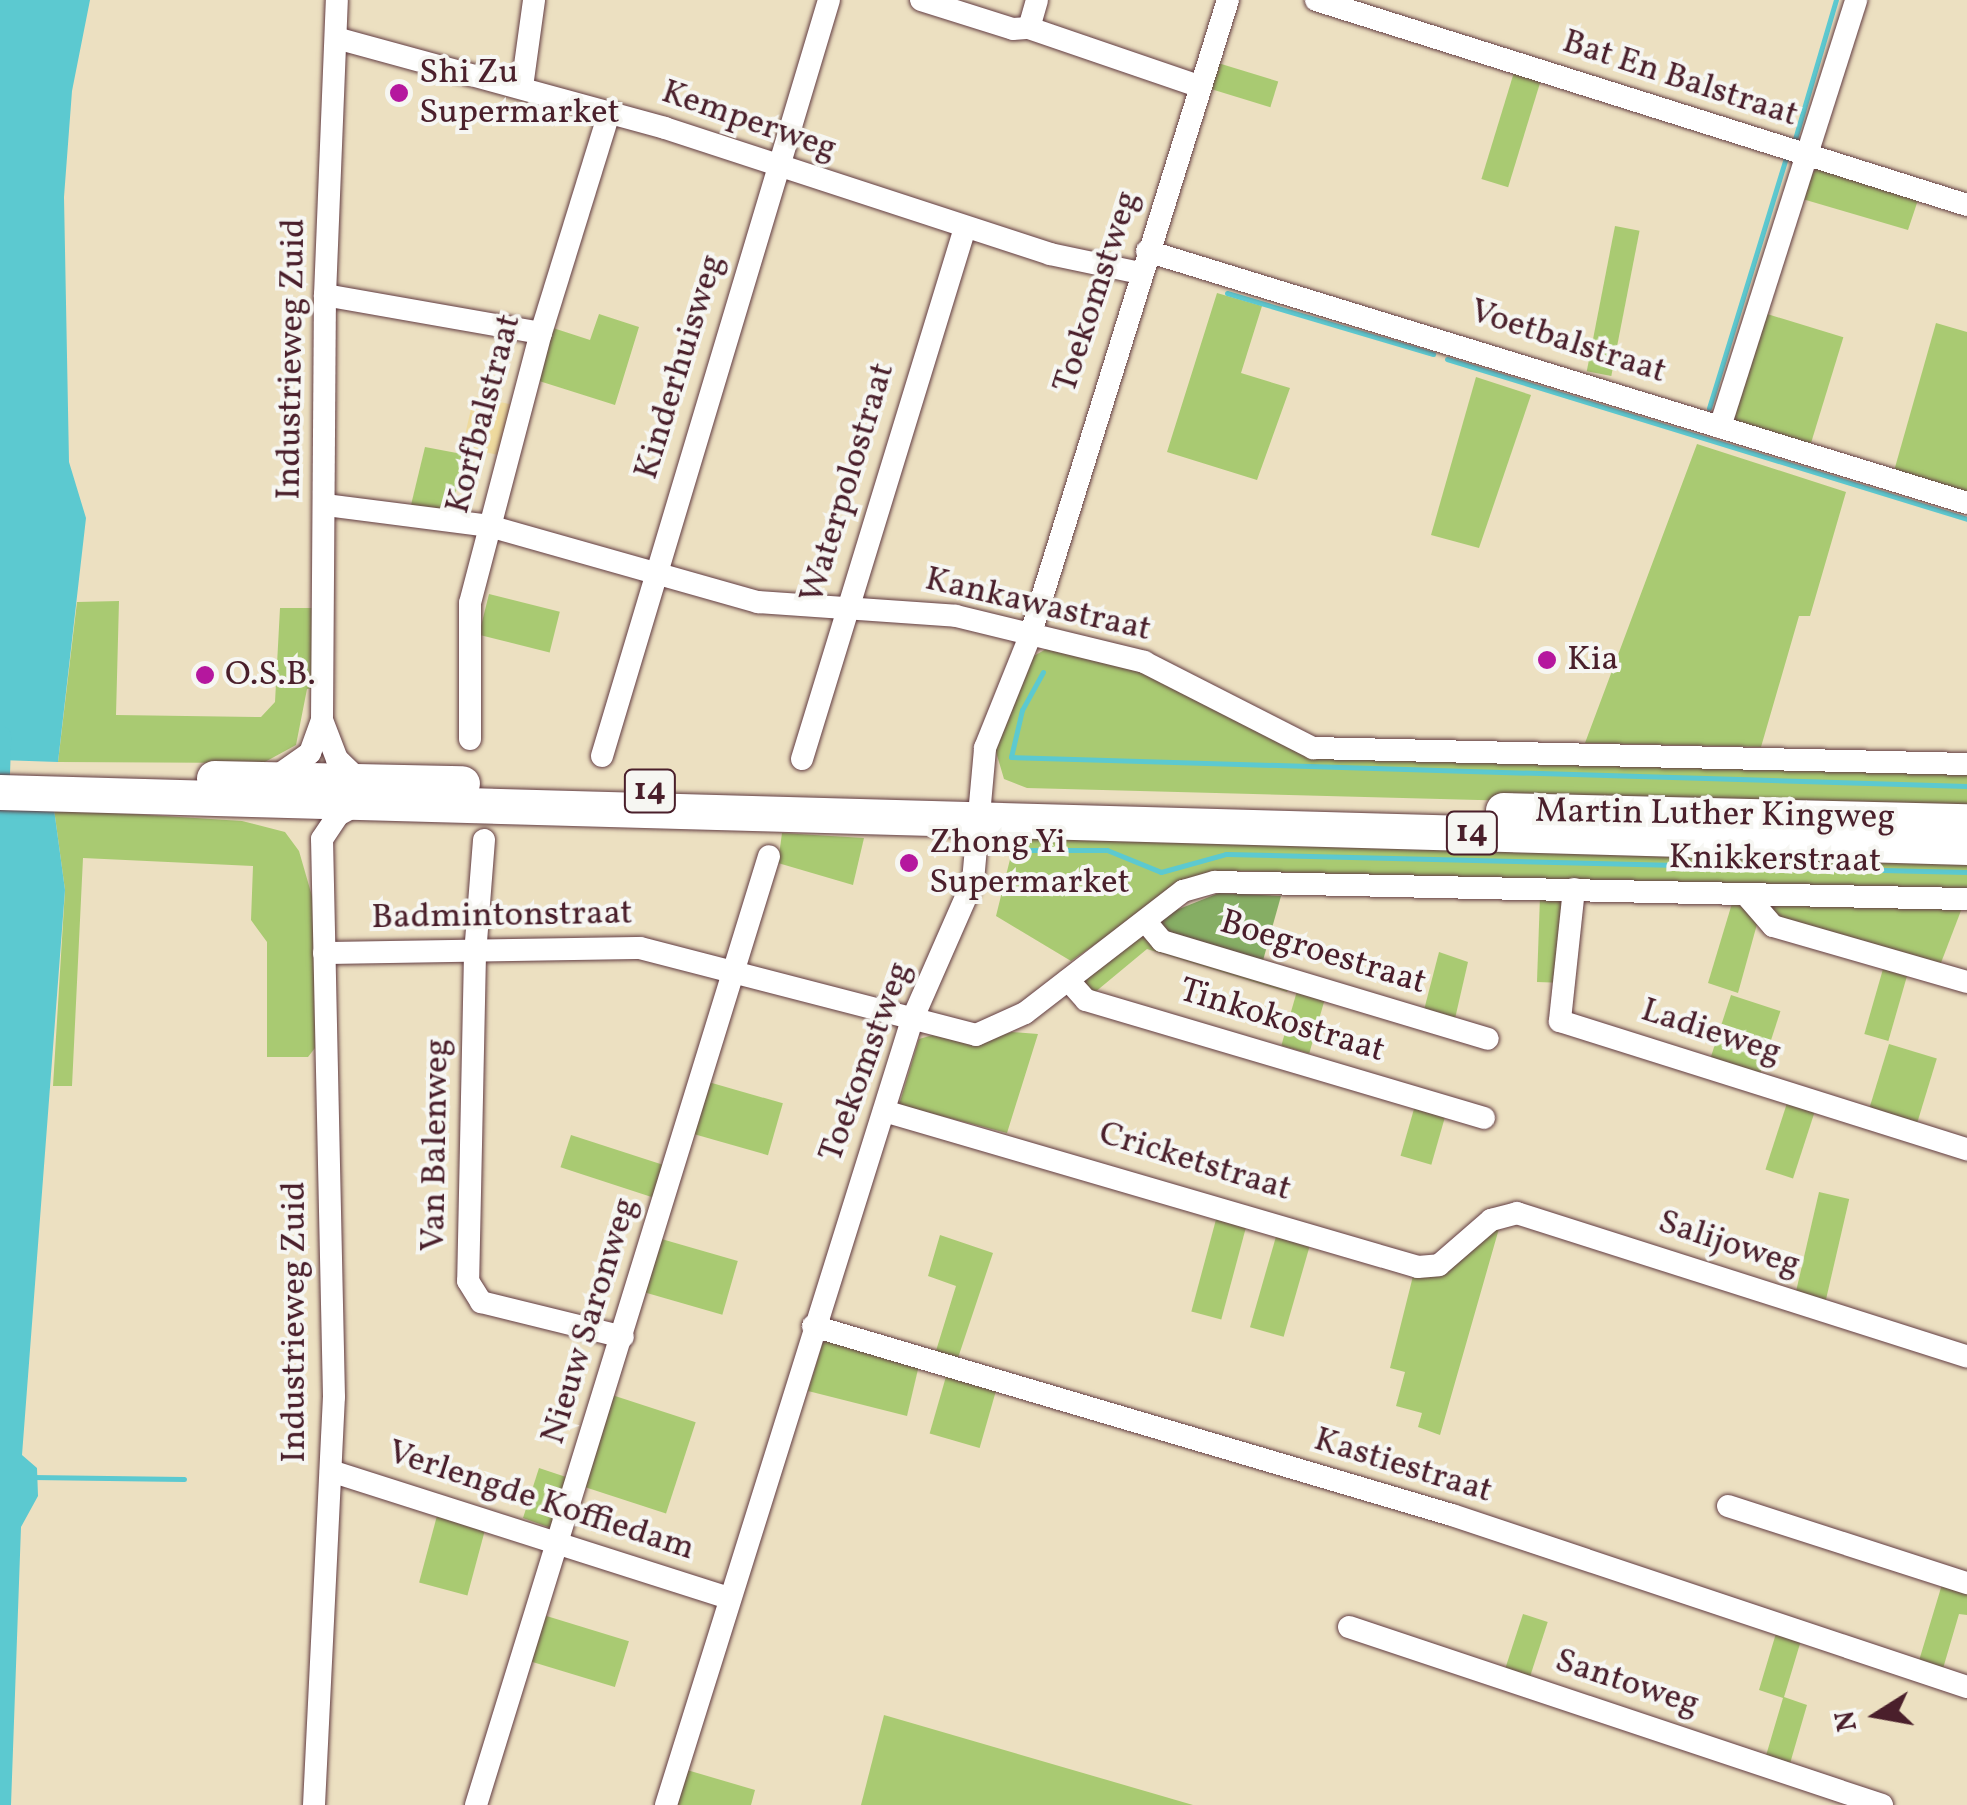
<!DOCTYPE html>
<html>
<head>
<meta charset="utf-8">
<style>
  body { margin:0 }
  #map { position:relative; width:1967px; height:1805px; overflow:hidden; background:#ece0c1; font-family:Vollkorn,serif }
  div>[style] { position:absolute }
  .green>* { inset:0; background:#a9ca72; transform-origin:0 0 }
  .forest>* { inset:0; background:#86ae64 }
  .sand>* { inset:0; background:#eeda9e; transform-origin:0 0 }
  .water>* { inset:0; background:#5cc9d0 }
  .stream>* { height:5px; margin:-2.5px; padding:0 2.5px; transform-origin:2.5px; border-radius:2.5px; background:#5cc9d0 }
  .canal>* { height:20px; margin:-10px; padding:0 10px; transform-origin:10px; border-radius:10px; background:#5cc9d0 }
  .roads { filter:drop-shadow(0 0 2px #623c42) drop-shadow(0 0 2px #623c42) }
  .minor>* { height:22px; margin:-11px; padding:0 11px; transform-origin:11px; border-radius:11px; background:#fff }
  .primary>* { height:35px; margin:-17.5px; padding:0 17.5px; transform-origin:17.5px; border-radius:17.5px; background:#fff }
  .dots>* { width:28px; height:28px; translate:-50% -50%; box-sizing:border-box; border:5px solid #f6f6f2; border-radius:50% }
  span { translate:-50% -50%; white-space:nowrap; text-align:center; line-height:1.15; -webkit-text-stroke:8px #f6f6f2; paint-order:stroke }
  .shield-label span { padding:2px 8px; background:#f6f6f2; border:2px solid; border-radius:8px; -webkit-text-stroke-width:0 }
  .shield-label { font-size:32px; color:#4a1f2b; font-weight:700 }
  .poi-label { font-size:35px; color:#4a1f2b }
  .left { translate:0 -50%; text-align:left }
  .street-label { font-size:35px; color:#4a1f2b }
  .north { position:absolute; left:1827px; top:1665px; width:100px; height:100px; -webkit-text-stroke:8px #f6f6f2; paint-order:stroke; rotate:259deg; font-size:28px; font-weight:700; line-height:40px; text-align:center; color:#4a1f2b }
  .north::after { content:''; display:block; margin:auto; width:35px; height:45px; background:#4a1f2b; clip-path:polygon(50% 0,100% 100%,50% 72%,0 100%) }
</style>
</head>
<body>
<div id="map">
  <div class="green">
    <div style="left:1218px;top:63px;width:63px;height:27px;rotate:17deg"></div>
    <div style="left:1515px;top:69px;width:28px;height:115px;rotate:17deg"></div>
    <div style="clip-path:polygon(1817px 166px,1918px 200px,1908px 230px,1799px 198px)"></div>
    <div style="left:1615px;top:226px;width:25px;height:148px;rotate:11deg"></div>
    <div style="clip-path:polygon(1217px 293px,1262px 306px,1241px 373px,1290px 388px,1257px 480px,1167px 452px)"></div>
    <div style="left:1764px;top:313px;width:83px;height:112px;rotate:17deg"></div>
    <div style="clip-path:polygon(599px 314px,639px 327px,615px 405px,536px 380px,550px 327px,590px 340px)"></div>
    <div style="clip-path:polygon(1936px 323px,1967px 332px,1967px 492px,1894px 471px)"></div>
    <div style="clip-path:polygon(1476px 377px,1531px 395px,1479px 548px,1431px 535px)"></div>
    <div style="clip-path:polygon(1697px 444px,1846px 492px,1810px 616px,1799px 616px,1761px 747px,1585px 743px)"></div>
    <div style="clip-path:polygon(425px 447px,462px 454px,453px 510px,411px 505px)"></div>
    <div style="left:489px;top:594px;width:73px;height:42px;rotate:14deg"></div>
    <div style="clip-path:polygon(119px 601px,116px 715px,261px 717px,275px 702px,280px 608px,316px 608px,314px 688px,307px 689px,296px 745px,263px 763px,58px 762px,77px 602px)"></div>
    <div style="clip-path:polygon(1048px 648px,1132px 665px,1274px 739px,1967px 770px,1967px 813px,1027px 788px,1004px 779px,994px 745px,1032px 657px)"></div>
    <div style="clip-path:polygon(54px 809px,242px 821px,285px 832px,299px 851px,314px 903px,315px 1048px,308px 1057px,267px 1057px,267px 942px,251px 920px,253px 866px,83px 858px,72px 1086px,53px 1086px,65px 890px)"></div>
    <div style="clip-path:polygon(1017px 831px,1967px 853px,1967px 892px,1235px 871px,1181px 885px,1071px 961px,996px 916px)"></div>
    <div style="clip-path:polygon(782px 833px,864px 838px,853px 885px,778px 863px)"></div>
    <div style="left:1540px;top:896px;width:28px;height:86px;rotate:2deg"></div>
    <div style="clip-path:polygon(1733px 900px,1759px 917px,1738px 993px,1708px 983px)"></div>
    <div style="clip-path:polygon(1765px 904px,1962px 908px,1939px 968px,1776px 920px)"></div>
    <div style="clip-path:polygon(1140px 935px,1290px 984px,1287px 992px,1147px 949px,1094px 993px,1081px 980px)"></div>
    <div style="clip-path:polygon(1439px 952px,1468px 962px,1454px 1023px,1424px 1010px)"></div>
    <div style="left:1885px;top:962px;width:25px;height:75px;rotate:16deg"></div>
    <div style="left:1299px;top:984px;width:29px;height:64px;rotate:16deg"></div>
    <div style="left:1731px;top:995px;width:52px;height:70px;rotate:18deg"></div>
    <div style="clip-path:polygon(1012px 1032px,1038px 1034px,1007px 1133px,899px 1105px,919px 1039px,933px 1035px,970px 1044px)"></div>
    <div style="left:1889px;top:1044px;width:50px;height:74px;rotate:17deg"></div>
    <div style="left:705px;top:1081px;width:81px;height:54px;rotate:16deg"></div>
    <div style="left:1788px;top:1100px;width:29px;height:73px;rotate:18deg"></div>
    <div style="left:1416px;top:1102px;width:32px;height:56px;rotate:16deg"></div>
    <div style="left:571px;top:1135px;width:103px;height:34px;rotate:18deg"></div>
    <div style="left:1819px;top:1192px;width:31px;height:105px;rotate:13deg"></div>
    <div style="left:1218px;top:1212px;width:31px;height:103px;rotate:15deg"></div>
    <div style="clip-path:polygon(1500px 1225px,1440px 1435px,1418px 1427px,1422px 1413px,1396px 1406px,1405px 1372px,1390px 1368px,1414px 1272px)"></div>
    <div style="left:1277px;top:1233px;width:35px;height:98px;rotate:16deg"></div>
    <div style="clip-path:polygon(940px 1235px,993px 1253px,957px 1361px,935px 1354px,956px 1286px,928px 1276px)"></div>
    <div style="left:658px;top:1238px;width:83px;height:56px;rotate:16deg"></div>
    <div style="clip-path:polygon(829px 1340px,919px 1365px,907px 1416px,808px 1391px,823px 1342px)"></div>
    <div style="left:947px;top:1373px;width:52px;height:63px;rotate:16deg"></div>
    <div style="left:612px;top:1395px;width:88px;height:96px;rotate:18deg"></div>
    <div style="clip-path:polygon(539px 1468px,572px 1479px,551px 1528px,523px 1518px)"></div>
    <div style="left:438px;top:1512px;width:50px;height:73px;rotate:15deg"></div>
    <div style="clip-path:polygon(1943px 1581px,1967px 1588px,1967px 1615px,1959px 1614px,1942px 1672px,1918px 1664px)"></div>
    <div style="left:540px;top:1614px;width:93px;height:48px;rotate:17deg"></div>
    <div style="left:1523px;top:1614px;width:26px;height:64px;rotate:18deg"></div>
    <div style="clip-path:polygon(1777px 1630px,1802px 1637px,1784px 1697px,1807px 1705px,1789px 1767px,1765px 1759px,1783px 1698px,1759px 1690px)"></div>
    <div style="clip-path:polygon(884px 1715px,1193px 1805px,861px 1805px)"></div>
    <div style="clip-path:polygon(687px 1770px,755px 1790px,751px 1805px,676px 1805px)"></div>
  </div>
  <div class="forest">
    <div style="clip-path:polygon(1219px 893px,1281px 896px,1262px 964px,1162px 935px,1157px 924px,1174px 911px)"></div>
  </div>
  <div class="sand">
    <div style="left:474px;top:396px;width:41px;height:52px;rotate:13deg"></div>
  </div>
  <div class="water">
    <div style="clip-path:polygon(0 0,90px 0,72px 91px,64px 197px,69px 462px,86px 518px,58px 762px,0 760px)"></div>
    <div style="clip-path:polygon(0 808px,54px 809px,65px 890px,22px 1455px,37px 1468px,38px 1496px,21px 1527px,11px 1805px,0 1805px)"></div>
  </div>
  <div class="stream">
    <div style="left:1795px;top:139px;width:145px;rotate:-73.6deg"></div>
    <div style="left:1227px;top:293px;width:215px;rotate:16.5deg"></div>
    <div style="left:1447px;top:359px;width:544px;rotate:17.1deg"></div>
    <div style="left:1709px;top:408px;width:263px;rotate:-72.9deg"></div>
    <div style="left:1043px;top:672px;width:43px;rotate:118.9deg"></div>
    <div style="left:1022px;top:710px;width:48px;rotate:103.2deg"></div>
    <div style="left:1011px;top:757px;width:956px;rotate:1.74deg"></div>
    <div style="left:1007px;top:850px;width:100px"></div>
    <div style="left:1107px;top:850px;width:58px;rotate:22.2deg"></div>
    <div style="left:1161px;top:872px;width:67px;rotate:-15.5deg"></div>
    <div style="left:1226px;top:854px;width:741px;rotate:1.39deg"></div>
    <div style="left:32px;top:1477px;width:152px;rotate:0.8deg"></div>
  </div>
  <div class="canal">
    <div style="left:0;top:774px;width:38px;rotate:-88deg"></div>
  </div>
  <div class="roads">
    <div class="minor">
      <div style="left:921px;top:0;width:96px;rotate:17.5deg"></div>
      <div style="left:1013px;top:29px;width:16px;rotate:-4deg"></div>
      <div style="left:1029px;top:28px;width:179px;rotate:18.9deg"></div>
      <div style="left:1316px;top:0;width:683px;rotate:17.48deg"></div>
      <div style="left:1029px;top:28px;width:29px;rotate:-74deg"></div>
      <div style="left:336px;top:38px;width:341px;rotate:15.3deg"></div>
      <div style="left:665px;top:128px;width:405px;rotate:18.1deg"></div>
      <div style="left:1050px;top:254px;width:92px;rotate:11.9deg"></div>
      <div style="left:522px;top:87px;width:88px;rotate:-82.1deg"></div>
      <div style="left:1147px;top:251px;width:858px;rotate:17.08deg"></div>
      <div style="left:325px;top:295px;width:219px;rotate:10deg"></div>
      <div style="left:1720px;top:427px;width:448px;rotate:-72.3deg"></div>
      <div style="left:326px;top:505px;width:164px;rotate:7.3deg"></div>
      <div style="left:489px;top:526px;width:280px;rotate:15.8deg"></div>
      <div style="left:758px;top:602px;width:198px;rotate:4deg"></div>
      <div style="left:956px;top:616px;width:194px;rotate:13.7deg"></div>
      <div style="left:1144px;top:662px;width:190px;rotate:27deg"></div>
      <div style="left:1313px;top:748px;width:654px;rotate:1.4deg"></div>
      <div style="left:322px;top:720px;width:42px;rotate:69deg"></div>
      <div style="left:337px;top:759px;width:28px;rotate:44deg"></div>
      <div style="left:470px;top:739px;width:136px;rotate:-90deg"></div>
      <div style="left:470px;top:603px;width:279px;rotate:-75.3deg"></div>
      <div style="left:541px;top:333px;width:230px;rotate:-72.8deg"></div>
      <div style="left:602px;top:756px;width:789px;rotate:-73.29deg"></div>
      <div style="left:802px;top:759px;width:555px;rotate:-72.94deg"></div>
      <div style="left:277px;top:776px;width:40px;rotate:-34.9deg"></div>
      <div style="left:310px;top:753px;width:35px;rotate:-70deg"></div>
      <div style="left:322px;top:720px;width:425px;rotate:-89.6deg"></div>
      <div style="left:325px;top:295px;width:295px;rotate:-87.7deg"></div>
      <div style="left:484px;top:840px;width:114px;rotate:94.5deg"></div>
      <div style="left:475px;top:954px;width:327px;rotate:91.2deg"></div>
      <div style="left:468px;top:1281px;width:25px;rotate:58deg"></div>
      <div style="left:481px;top:1302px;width:146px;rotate:13.8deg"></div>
      <div style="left:1574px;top:889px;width:133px;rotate:96.1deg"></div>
      <div style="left:1560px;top:1021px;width:427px;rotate:17.5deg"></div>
      <div style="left:1746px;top:895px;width:41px;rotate:48.9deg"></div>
      <div style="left:1773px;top:926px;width:202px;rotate:16.1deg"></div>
      <div style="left:1146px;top:922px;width:25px;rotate:50deg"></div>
      <div style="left:1162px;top:941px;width:340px;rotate:16.7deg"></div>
      <div style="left:324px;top:953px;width:316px;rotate:-0.9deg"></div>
      <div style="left:640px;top:948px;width:347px;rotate:14.5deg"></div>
      <div style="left:976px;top:1035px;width:54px;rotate:-24.2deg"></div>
      <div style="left:1025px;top:1013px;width:200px;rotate:-37.7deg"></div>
      <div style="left:1183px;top:891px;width:33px;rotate:-16deg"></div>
      <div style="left:1215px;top:882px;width:752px;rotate:1.3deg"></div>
      <div style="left:1068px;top:980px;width:27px;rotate:48deg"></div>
      <div style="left:1086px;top:1000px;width:415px;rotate:16.5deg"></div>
      <div style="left:884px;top:1111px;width:556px;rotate:16.28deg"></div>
      <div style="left:1418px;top:1267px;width:21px;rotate:-5deg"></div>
      <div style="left:1439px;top:1265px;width:69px;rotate:-40.9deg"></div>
      <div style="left:1491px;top:1220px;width:27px;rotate:-15deg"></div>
      <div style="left:1517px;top:1213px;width:472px;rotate:17.7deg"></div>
      <div style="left:813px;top:1326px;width:666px;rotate:16.48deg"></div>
      <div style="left:1452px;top:1515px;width:543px;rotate:18.47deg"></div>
      <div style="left:331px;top:1471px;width:418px;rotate:17.7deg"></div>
      <div style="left:1728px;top:1506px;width:251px;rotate:17.9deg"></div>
      <div style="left:1349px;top:1627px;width:562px;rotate:18.47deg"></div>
      <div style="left:314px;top:1805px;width:408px;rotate:-87.2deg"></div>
      <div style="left:334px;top:1397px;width:558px;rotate:-91.23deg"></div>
      <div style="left:322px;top:839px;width:29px;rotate:-56deg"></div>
      <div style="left:338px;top:815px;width:21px;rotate:-28deg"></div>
      <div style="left:476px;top:1805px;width:993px;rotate:-72.84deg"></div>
      <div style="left:666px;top:1805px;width:823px;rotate:-72.6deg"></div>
      <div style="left:912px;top:1020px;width:152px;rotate:-66.3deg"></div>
      <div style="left:973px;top:881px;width:134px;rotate:-84.8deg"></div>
      <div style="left:985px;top:748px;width:121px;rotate:-68.1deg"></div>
      <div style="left:1030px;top:636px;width:666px;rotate:-72.71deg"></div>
    </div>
    <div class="primary">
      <div style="left:214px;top:778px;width:248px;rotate:1.2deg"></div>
      <div style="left:0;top:792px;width:1968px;rotate:1.6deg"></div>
      <div style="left:1503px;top:810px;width:464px;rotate:1.4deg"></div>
    </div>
  </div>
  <div class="dots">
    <div style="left:399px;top:93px;background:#b5179e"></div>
    <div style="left:1547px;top:660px;background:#b5179e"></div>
    <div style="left:205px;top:675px;background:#b5179e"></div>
    <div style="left:909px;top:863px;background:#b5179e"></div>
  </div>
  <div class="shield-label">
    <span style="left:650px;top:791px">14</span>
    <span style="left:1472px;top:833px">14</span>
  </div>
  <div class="poi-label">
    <span class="left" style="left:419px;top:93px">Shi Zu<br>Supermarket</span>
    <span class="left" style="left:1567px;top:660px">Kia</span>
    <span class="left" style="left:225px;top:675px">O.S.B.</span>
    <span class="left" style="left:929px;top:863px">Zhong Yi<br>Supermarket</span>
  </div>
  <div class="street-label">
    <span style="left:1680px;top:79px;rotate:18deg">Bat En Balstraat</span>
    <span style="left:749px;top:121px;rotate:19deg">Kemperweg</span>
    <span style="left:1097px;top:292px;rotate:-72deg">Toekomstweg</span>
    <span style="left:1568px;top:342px;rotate:18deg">Voetbalstraat</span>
    <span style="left:292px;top:359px;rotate:-89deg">Industrieweg Zuid</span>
    <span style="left:680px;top:367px;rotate:-73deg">Kinderhuisweg</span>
    <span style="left:484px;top:414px;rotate:-75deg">Korfbalstraat</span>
    <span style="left:848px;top:483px;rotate:-73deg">Waterpolostraat</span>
    <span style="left:1038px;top:605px;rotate:13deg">Kankawastraat</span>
    <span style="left:1715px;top:815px;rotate:1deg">Martin Luther Kingweg</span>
    <span style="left:1775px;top:860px;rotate:1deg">Knikkerstraat</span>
    <span style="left:502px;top:916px;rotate:-1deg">Badmintonstraat</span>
    <span style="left:1323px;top:953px;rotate:17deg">Boegroestraat</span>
    <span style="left:1282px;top:1021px;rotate:17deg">Tinkokostraat</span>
    <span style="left:1711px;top:1032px;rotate:18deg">Ladieweg</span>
    <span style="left:866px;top:1062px;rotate:-70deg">Toekomstweg</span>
    <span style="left:436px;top:1145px;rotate:-89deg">Van Balenweg</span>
    <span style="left:1195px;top:1162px;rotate:17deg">Cricketstraat</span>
    <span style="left:1729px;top:1244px;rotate:18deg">Salijoweg</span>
    <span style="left:590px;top:1321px;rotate:-73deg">Nieuw Saronweg</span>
    <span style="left:295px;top:1322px;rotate:-90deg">Industrieweg Zuid</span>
    <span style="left:1403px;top:1466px;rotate:17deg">Kastiestraat</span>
    <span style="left:541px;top:1501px;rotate:18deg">Verlengde Koffiedam</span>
    <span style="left:1627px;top:1683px;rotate:18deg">Santoweg</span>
  </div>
  <div class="north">N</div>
</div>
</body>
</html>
